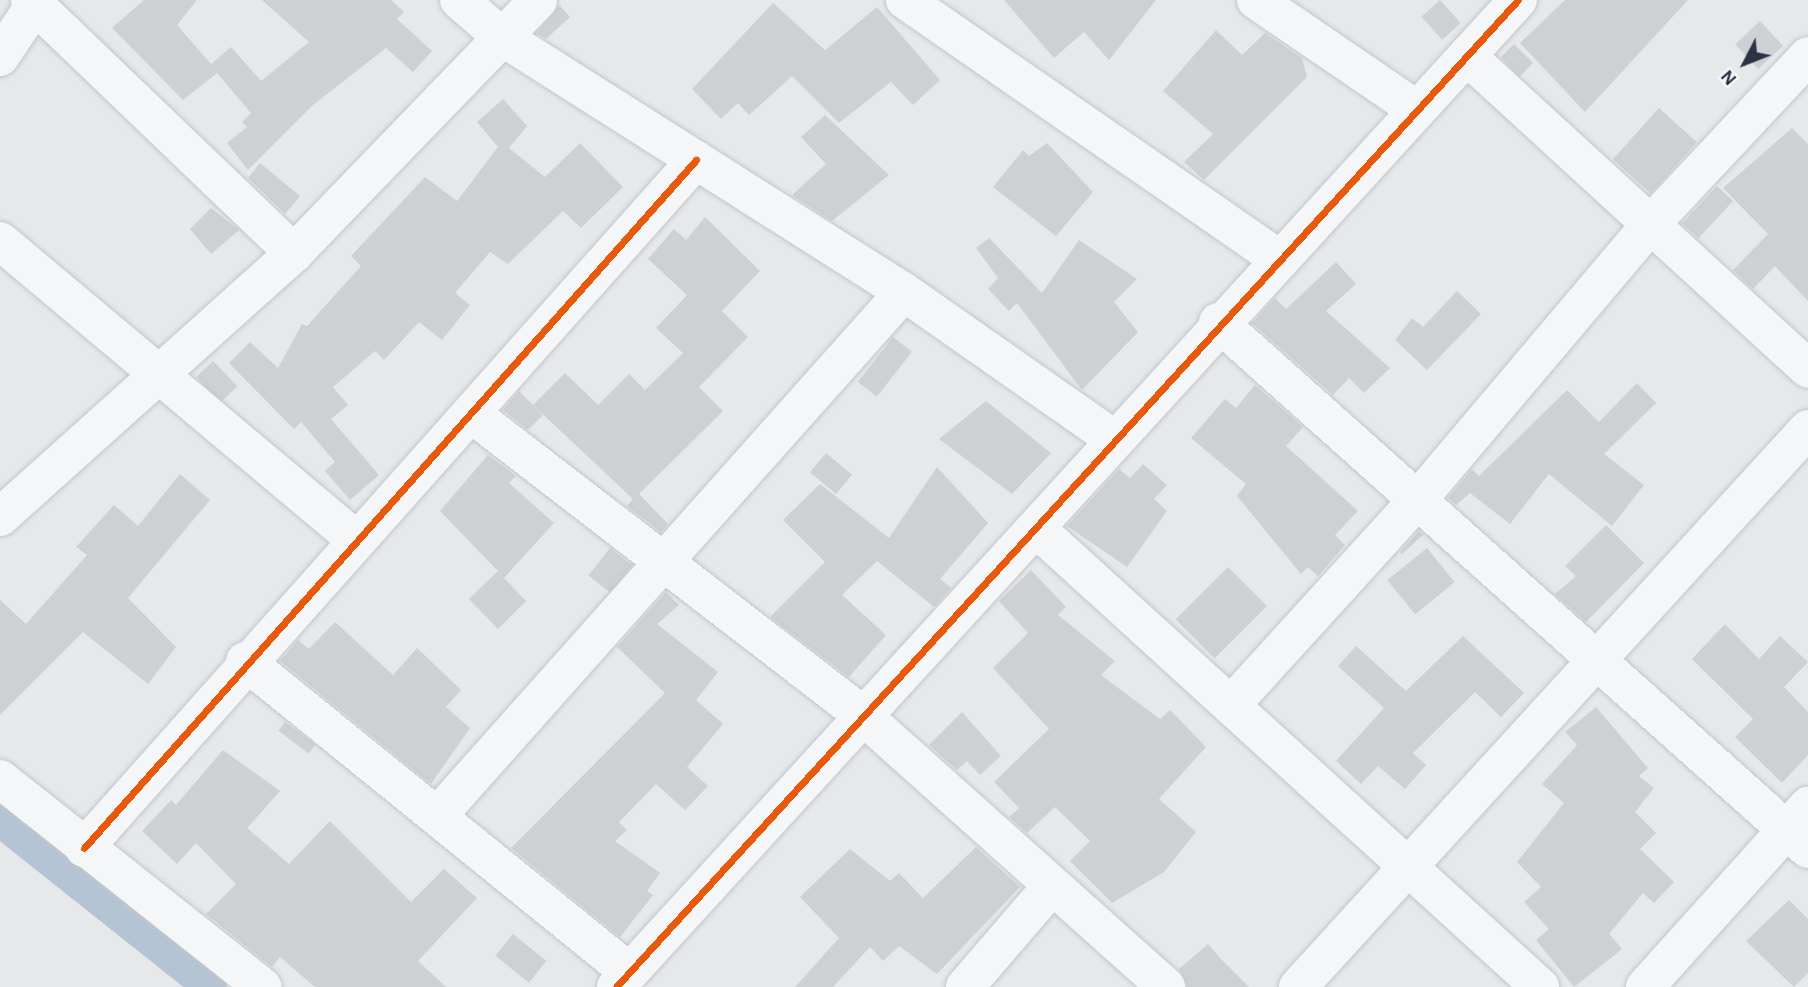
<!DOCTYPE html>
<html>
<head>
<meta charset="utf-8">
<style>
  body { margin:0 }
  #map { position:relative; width:1808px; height:987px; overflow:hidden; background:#e6e8ea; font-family:"Alegreya Sans",sans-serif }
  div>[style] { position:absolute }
  .canal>* { height:33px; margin:-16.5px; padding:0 16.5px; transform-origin:16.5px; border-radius:16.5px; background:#b4c4d5 }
  .building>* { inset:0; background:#ced0d3; transform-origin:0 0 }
  .roads { filter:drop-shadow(0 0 2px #c4c6c8) drop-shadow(0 0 2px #c4c6c8) }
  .minor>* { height:38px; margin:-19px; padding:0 19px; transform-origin:19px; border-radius:19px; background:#f5f6f7 }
  .cycleway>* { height:7px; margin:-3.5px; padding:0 3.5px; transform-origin:3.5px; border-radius:3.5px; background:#e8590c }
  span { translate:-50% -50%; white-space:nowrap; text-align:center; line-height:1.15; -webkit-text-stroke:6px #f4f6f9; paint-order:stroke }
  .north { position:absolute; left:1710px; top:28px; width:70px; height:70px; -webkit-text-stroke:5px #f4f6f9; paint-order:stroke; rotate:228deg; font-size:19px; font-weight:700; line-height:28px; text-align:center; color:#2b3445 }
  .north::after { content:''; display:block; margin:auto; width:24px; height:32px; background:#2b3445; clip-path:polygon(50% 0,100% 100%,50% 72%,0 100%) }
</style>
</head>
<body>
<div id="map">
  <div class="canal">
    <div style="left:0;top:820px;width:268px;rotate:38.5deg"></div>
  </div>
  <div class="building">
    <div style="clip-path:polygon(144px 0,197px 0,177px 25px,211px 64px,231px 47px,261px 81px,309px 42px,262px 0,391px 0,404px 12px,397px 19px,432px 51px,413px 72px,386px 48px,313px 105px,248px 170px,227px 143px,247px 127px,242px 122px,251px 113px,217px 73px,183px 100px,112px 28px)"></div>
    <div style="clip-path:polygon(1004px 0,1156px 0,1109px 60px,1084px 32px,1054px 58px)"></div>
    <div style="left:1440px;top:0;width:31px;height:25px;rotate:48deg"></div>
    <div style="clip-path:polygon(1565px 0,1688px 0,1585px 112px,1520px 43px)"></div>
    <div style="clip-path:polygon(773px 3px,825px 50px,877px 7px,940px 80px,913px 105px,891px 82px,839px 123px,792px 76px,749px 115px,738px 103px,721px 119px,692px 89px)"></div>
    <div style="clip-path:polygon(559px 5px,570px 17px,546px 39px,537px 33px)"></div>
    <div style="left:1760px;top:21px;width:34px;height:34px;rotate:47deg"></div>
    <div style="clip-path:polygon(1216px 30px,1242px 55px,1265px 33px,1302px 58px,1307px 77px,1204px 180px,1184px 162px,1213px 134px,1163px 91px)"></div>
    <div style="left:1514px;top:44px;width:27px;height:19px;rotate:45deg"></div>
    <div style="clip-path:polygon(503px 99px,527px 126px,509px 148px,545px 177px,580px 143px,623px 187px,581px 228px,563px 211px,508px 264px,490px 252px,455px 293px,470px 305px,442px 340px,419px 322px,384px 360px,375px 351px,333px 387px,348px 405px,331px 419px,379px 475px,350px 500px,325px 471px,335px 462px,301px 422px,294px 429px,229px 363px,250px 342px,278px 368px,302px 324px,307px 326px,361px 266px,351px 256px,425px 177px,457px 201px,498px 147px,477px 122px)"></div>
    <div style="left:1659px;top:108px;width:51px;height:69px;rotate:42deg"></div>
    <div style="clip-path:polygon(825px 115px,889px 175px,832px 221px,792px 195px,826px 164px,801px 137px)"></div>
    <div style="clip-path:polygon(1792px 128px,1808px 144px,1808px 301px,1775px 266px,1753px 289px,1733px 270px,1768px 234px,1723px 188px)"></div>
    <div style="clip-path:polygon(1047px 143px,1093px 192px,1056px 236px,993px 187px,1023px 150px,1029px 156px)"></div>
    <div style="clip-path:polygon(260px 163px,300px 196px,285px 214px,248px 178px)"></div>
    <div style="left:1717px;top:186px;width:22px;height:51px;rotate:43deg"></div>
    <div style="clip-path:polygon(211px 208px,239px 230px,211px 254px,190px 229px)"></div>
    <div style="clip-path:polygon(705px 217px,760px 271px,722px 311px,748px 337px,699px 387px,723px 411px,639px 494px,668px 524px,661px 532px,627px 506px,633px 499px,533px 405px,565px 373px,598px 405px,629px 374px,645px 390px,683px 353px,656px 328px,687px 295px,648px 259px,674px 229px,686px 240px)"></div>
    <div style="clip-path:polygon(989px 238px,1042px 293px,1079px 240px,1137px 279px,1114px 302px,1138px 332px,1082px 390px,1017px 303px,1009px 311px,988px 289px,998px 278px,976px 248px)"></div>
    <div style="clip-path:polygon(1336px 262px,1356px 284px,1326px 311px,1390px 368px,1364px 393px,1349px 378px,1333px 395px,1252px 323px,1275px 298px,1286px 309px)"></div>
    <div style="clip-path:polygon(1457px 291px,1481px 314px,1427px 370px,1395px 340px,1412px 318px,1423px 327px)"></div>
    <div style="left:893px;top:337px;width:24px;height:57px;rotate:38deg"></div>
    <div style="left:213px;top:361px;width:35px;height:23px;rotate:46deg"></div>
    <div style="clip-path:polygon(1637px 383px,1656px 403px,1604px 454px,1644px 485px,1612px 526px,1549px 474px,1510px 524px,1470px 493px,1456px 505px,1448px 498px,1472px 469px,1479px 476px,1567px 390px,1599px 422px)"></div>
    <div style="clip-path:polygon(1255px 385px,1303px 427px,1286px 446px,1358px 511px,1335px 535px,1345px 545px,1318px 576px,1308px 567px,1301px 574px,1237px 496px,1246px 484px,1191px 438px,1225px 399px,1236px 408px)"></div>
    <div style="clip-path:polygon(519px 391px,543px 415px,528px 430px,503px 410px)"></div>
    <div style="clip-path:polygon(986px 401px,1051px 453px,1012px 494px,939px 439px)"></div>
    <div style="left:826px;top:453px;width:34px;height:25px;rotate:40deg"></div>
    <div style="clip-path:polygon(488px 455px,516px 476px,509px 483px,554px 523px,504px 578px,526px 601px,498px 629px,469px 599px,498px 571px,440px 511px)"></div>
    <div style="clip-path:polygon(1143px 464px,1167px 485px,1154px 499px,1167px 511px,1127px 567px,1067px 526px,1119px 469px,1130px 478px)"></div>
    <div style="clip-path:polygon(937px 467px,988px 523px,940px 579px,951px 588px,934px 607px,877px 561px,842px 595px,886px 635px,849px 677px,770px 617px,825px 562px,783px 520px,820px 484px,889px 538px)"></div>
    <div style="clip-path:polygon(180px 474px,210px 500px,128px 598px,176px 647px,148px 684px,83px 632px,0 715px,0 600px,26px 624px,87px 555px,76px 547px,114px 505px,138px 526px)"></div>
    <div style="clip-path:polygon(1606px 525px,1644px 563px,1586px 622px,1555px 594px,1576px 576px,1565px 566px)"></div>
    <div style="clip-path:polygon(1419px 531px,1423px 535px,1402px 554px,1400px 552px)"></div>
    <div style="left:610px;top:548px;width:28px;height:35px;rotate:38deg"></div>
    <div style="left:1427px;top:548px;width:44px;height:51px;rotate:51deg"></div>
    <div style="left:1228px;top:567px;width:55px;height:74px;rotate:45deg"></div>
    <div style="clip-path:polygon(1031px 570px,1066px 607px,1058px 615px,1115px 661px,1101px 675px,1160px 719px,1170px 710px,1206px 747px,1159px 799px,1196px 832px,1164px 872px,1112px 903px,1070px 861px,1090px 841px,1055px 807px,1027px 833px,1009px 817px,1019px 808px,994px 782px,1049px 729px,993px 668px,1028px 633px,999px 601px)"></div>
    <div style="clip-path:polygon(666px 592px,679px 605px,657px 624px,718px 672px,696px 700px,723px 724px,687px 767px,708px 786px,685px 810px,656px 784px,619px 822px,627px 830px,615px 841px,660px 873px,647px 891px,653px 895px,620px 937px,511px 848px,665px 693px,617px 647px)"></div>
    <div style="clip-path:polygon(335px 622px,393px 675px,417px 648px,461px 690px,446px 707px,470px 728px,431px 784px,280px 661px,298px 640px,309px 649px)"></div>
    <div style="clip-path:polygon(1725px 624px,1759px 659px,1780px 636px,1808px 662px,1784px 687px,1808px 712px,1808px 755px,1782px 783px,1735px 737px,1753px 719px,1692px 659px)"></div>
    <div style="clip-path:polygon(1463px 636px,1524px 693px,1501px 717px,1475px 692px,1413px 753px,1426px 765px,1405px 789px,1378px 766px,1361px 784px,1336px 761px,1384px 708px,1338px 666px,1356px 646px,1406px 691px)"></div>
    <div style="clip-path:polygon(1596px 707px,1648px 768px,1639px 776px,1654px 788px,1635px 812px,1656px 833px,1640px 849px,1674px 882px,1654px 903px,1643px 893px,1609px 934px,1622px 949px,1574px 987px,1536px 940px,1549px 929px,1524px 902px,1541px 887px,1517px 862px,1564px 803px,1542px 784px,1577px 745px,1565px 732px)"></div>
    <div style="clip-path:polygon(962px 712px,1001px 756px,980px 775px,967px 761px,957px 770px,929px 745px)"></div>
    <div style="left:285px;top:722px;width:38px;height:11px;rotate:37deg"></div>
    <div style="clip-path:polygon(223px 750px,280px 791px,247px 828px,289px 864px,330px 821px,411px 902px,444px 869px,477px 898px,418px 961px,446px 987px,315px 987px,280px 957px,272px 967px,206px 914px,236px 884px,196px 843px,177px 864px,142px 831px,171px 800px,176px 805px)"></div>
    <div style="clip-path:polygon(976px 847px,1020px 887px,937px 974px,899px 946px,883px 961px,870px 947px,833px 987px,795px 987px,839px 938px,800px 897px,850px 849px,890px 881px,899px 873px,923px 898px)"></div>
    <div style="clip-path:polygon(1789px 900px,1808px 919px,1808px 973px,1794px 987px,1746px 941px)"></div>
    <div style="left:513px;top:934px;width:43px;height:28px;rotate:39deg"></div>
    <div style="clip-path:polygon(1208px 944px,1220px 958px,1249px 987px,1187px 987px,1179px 969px)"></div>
  </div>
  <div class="roads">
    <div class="minor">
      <div style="left:30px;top:0;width:366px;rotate:43.8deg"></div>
      <div style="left:459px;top:0;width:57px;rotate:40.7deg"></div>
      <div style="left:502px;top:37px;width:476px;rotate:32.4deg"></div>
      <div style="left:904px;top:292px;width:256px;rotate:35deg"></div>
      <div style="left:905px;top:0;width:457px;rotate:34.7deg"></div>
      <div style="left:1256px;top:0;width:194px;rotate:34.3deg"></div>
      <div style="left:1467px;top:56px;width:463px;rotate:42.5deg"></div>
      <div style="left:0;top:57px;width:69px;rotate:-56.3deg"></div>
      <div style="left:0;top:241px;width:462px;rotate:40deg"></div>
      <div style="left:1218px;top:322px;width:791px;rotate:41.77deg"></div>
      <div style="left:473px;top:415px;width:491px;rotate:37.6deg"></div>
      <div style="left:862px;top:715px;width:408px;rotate:41.8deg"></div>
      <div style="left:0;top:517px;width:395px;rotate:-41.9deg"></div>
      <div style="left:294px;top:253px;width:351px;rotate:-46deg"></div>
      <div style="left:1038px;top:530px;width:679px;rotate:42.31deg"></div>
      <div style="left:245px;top:661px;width:494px;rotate:39deg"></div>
      <div style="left:1231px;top:705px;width:273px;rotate:-47.7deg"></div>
      <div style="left:1415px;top:503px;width:364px;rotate:-49.8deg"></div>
      <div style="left:1650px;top:225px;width:231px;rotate:-46.9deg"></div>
      <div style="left:0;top:779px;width:335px;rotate:38.4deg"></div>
      <div style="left:439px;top:814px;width:699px;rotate:-48.31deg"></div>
      <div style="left:84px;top:848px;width:921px;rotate:-48.35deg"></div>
      <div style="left:616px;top:987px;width:1337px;rotate:-47.58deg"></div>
      <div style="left:965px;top:987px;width:133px;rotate:-49.3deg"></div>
      <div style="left:1298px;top:987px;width:756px;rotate:-47.57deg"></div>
      <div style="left:1645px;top:987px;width:244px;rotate:-48deg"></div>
    </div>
  </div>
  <div class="cycleway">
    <div style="left:84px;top:848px;width:921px;rotate:-48.35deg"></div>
    <div style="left:616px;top:987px;width:1337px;rotate:-47.58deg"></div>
  </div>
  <div class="north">N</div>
</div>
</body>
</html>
